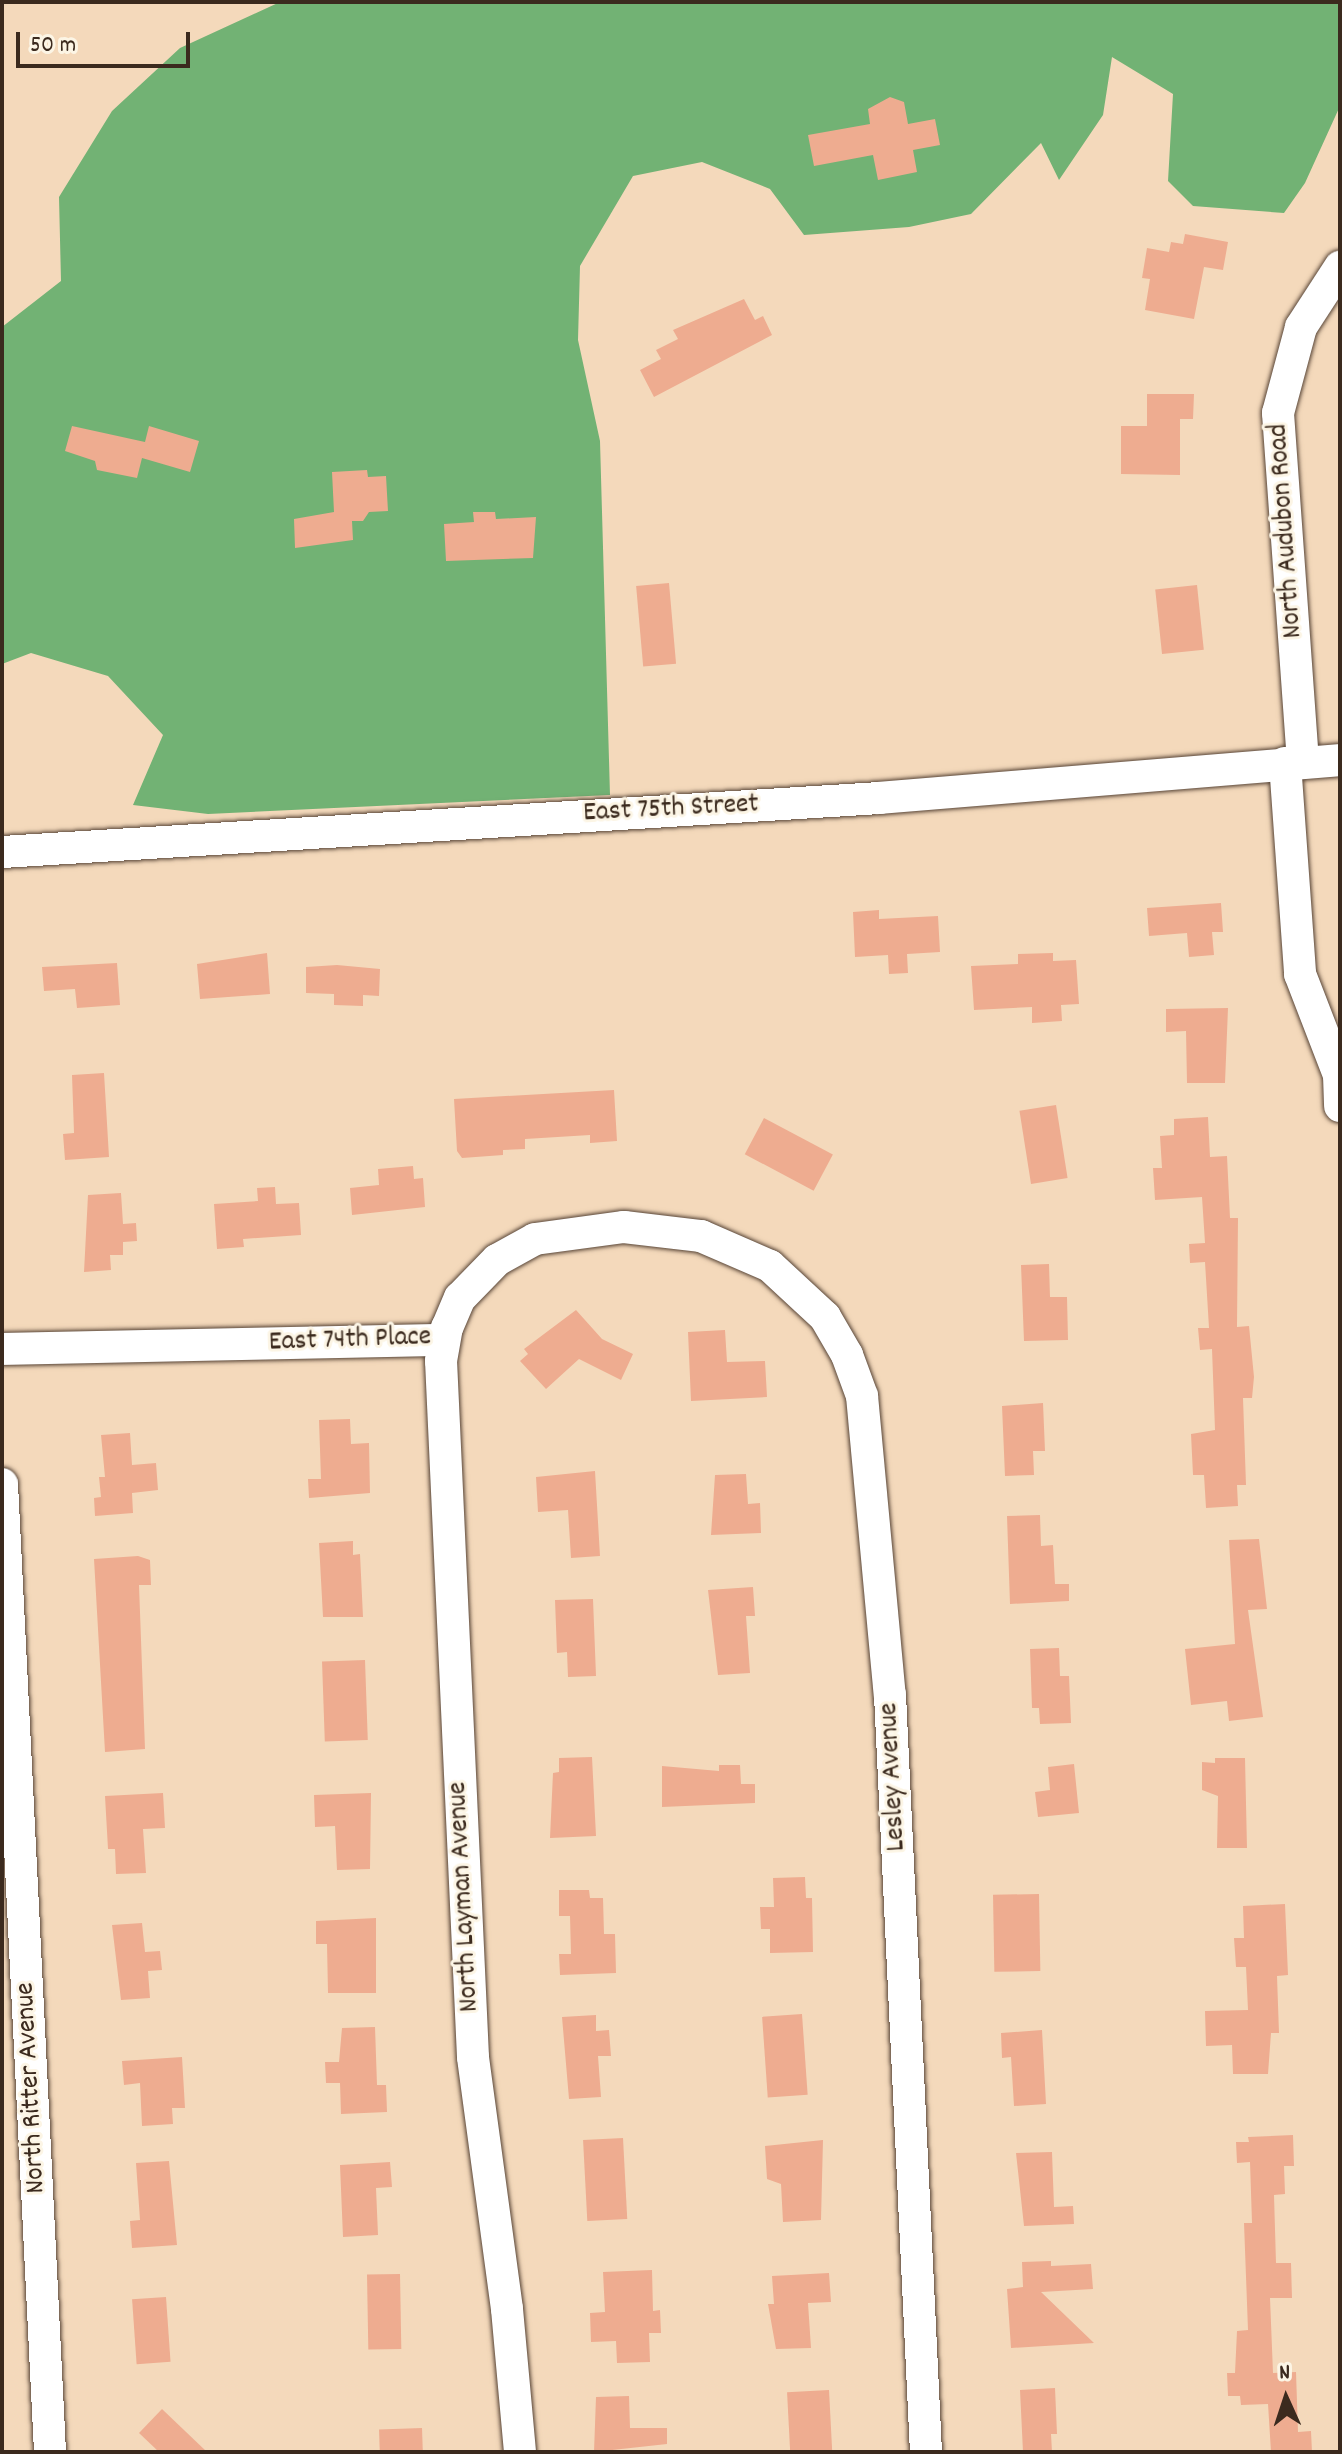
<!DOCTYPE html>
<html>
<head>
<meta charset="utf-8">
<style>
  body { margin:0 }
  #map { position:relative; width:1342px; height:2454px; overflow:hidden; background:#f4d9bb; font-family:Dekko,sans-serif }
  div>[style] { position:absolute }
  .forest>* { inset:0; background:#72b274 }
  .building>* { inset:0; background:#eeac90; transform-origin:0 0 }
  .roads { filter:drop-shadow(0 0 2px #574436) drop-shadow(0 0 2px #574436) }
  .minor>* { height:32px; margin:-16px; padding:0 16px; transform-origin:16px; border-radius:16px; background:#fff }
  span { translate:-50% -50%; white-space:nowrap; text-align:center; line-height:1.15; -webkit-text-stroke:6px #fcf5e5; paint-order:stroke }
  .street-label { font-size:28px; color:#3b2a1e }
  .frame { position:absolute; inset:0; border:4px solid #3b2a1e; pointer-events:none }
  .north { position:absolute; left:1246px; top:2358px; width:80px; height:80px; -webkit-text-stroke:6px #fcf5e5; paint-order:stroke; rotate:357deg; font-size:22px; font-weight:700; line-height:32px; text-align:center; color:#3b2a1e }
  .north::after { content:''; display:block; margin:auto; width:28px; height:36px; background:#3b2a1e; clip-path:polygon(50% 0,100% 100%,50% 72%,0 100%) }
  .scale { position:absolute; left:16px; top:32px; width:174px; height:36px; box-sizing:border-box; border:4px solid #3b2a1e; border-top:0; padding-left:10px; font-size:24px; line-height:28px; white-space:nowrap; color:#3b2a1e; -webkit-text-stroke:6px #fcf5e5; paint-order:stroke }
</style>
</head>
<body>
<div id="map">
  <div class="forest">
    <div style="clip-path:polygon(280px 2px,1340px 2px,1340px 106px,1305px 183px,1284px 213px,1193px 206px,1168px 181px,1173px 94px,1112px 57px,1103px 115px,1059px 180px,1041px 143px,971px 214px,909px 227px,804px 235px,770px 189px,702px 162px,633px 176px,580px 266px,578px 340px,600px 441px,610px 795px,208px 814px,133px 805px,163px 735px,108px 676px,31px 653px,2px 664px,2px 327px,61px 281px,59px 197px,112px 111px,180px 48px)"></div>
  </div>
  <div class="building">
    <div style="clip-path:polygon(890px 97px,904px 102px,908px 124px,935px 119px,940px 145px,913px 150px,917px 172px,878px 180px,873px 155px,814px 166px,808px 135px,870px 124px,868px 109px)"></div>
    <div style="clip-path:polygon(1185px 234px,1228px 242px,1223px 270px,1204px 267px,1194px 319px,1145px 310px,1150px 279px,1142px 278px,1147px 248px,1169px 252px,1171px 242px,1183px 244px)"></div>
    <div style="clip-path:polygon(744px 299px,755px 320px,763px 316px,772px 335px,654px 397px,640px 370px,661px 359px,656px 350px,678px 339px,673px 330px)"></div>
    <div style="clip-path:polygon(1147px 394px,1194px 394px,1193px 419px,1180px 419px,1180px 475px,1121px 474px,1121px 426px,1147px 426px)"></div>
    <div style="clip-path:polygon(72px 426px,145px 442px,149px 426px,199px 441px,190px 472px,142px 458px,137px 478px,97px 470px,95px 461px,65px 451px)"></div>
    <div style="clip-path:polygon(367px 470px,368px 477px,386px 476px,388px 511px,369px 512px,363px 521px,352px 521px,353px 540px,295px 548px,294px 519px,334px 512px,332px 472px)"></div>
    <div style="clip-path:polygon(473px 512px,495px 512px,496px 519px,536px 517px,533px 558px,446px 561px,444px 524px,474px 522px)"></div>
    <div style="left:669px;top:583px;width:81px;height:33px;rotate:85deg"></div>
    <div style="left:1197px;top:585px;width:65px;height:42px;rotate:84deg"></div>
    <div style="clip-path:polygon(1221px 903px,1223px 932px,1212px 932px,1214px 955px,1189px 957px,1187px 933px,1149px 936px,1147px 908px)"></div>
    <div style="clip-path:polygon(879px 910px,879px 919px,938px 916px,940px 952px,907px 954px,908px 973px,889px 974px,888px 955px,855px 957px,853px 912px)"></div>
    <div style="clip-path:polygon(267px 953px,270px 994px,200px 999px,197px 964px)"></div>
    <div style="clip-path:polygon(1053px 953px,1053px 961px,1076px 960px,1079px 1004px,1061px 1005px,1062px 1021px,1032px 1023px,1032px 1007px,974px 1010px,971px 966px,1018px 964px,1018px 954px)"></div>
    <div style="clip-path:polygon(117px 963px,120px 1005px,77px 1008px,75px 989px,44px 991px,42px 967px)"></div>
    <div style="clip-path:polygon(337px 965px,380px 969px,379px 996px,363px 995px,363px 1006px,334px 1005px,334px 994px,306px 993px,306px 967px)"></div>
    <div style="clip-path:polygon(1228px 1008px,1225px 1083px,1187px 1083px,1186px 1031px,1166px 1032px,1166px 1009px)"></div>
    <div style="clip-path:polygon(104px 1073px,109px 1157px,65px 1160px,63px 1134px,74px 1133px,72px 1075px)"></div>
    <div style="clip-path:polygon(614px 1090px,617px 1141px,590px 1143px,590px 1135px,525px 1139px,525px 1149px,503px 1150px,503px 1155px,462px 1158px,457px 1151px,454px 1099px)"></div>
    <div style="left:1056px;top:1105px;width:74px;height:37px;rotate:81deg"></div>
    <div style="clip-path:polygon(1208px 1117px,1210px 1157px,1227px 1156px,1230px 1218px,1238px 1218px,1237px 1327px,1249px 1326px,1254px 1377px,1252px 1398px,1243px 1398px,1246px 1485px,1237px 1485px,1238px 1506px,1206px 1508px,1204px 1475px,1193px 1475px,1191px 1434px,1215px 1430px,1212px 1349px,1200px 1350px,1198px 1328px,1209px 1328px,1205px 1262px,1190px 1263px,1189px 1244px,1205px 1243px,1202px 1197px,1155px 1200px,1153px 1168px,1162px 1168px,1160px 1136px,1174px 1135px,1174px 1119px)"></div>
    <div style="left:764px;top:1118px;width:78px;height:41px;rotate:28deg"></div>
    <div style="clip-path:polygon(413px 1166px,414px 1179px,423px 1178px,425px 1207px,352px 1215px,350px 1188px,379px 1185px,378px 1169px)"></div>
    <div style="clip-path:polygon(275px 1187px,276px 1204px,299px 1203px,301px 1235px,243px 1239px,244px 1247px,217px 1249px,214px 1204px,258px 1201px,257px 1188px)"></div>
    <div style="clip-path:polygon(121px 1193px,123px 1224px,136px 1223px,137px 1241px,123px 1242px,123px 1255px,110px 1255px,111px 1270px,84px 1272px,88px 1195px)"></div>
    <div style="clip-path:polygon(1049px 1264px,1050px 1297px,1067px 1297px,1068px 1340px,1024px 1341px,1021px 1265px)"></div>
    <div style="clip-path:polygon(576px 1310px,602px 1339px,633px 1354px,621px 1380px,579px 1359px,546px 1389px,520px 1361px,528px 1354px,524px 1349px)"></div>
    <div style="clip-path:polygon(725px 1330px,727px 1362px,765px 1361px,767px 1397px,691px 1401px,688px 1332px)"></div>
    <div style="clip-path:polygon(1043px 1403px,1045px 1451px,1033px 1451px,1034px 1475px,1005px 1476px,1002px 1406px)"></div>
    <div style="clip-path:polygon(350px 1419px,351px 1444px,369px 1443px,370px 1493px,309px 1498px,308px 1479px,321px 1479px,319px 1420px)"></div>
    <div style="clip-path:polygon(130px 1433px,132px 1465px,156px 1463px,158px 1490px,132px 1493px,133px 1513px,95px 1516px,94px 1498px,101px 1497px,99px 1477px,105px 1477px,101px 1435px)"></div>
    <div style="clip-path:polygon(595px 1471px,600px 1556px,571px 1558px,568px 1510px,538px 1512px,536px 1477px)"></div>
    <div style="clip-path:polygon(746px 1474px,748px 1504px,760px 1503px,761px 1533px,711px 1535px,715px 1475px)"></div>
    <div style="clip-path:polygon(1040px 1515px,1041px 1546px,1053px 1545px,1055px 1584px,1069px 1584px,1069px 1601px,1010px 1604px,1007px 1516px)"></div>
    <div style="clip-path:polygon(1259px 1539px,1267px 1609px,1248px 1610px,1263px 1717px,1229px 1721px,1227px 1701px,1191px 1705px,1185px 1649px,1235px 1644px,1229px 1540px)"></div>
    <div style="clip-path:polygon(353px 1541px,353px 1555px,360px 1554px,363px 1617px,323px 1617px,319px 1543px)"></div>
    <div style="clip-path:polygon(138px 1556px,150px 1560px,151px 1585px,139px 1585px,145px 1749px,105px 1752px,94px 1559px)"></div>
    <div style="clip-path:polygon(753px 1587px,755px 1616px,746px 1616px,750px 1673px,718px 1675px,708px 1590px)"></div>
    <div style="clip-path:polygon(593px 1599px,596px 1676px,568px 1677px,567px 1652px,557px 1653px,555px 1600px)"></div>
    <div style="clip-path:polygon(1059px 1648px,1060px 1676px,1069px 1676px,1071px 1723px,1040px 1724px,1039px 1708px,1032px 1708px,1030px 1649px)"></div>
    <div style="left:365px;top:1660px;width:80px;height:43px;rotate:88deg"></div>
    <div style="clip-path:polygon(592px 1757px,596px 1836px,550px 1838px,553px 1773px,559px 1772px,559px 1758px)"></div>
    <div style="clip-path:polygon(1215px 1758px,1245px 1758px,1247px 1848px,1217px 1848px,1218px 1796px,1202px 1790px,1202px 1762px,1215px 1763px)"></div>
    <div style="clip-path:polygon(1074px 1764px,1079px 1813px,1038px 1817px,1035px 1792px,1050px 1790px,1048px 1767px)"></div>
    <div style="clip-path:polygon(719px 1765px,740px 1765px,741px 1784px,755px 1784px,755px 1803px,662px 1807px,662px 1766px,719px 1771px)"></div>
    <div style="clip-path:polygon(163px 1793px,165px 1828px,143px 1829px,146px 1873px,116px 1874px,115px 1849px,108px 1849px,105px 1796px)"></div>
    <div style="clip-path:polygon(371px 1793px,370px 1869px,337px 1870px,335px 1826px,315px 1827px,314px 1795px)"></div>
    <div style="clip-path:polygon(805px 1877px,806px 1898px,812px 1898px,813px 1952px,770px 1953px,770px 1929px,761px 1929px,760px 1907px,774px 1907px,773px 1878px)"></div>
    <div style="clip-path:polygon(559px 1890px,589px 1890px,590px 1898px,603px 1898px,604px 1934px,615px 1934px,616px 1973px,560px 1975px,559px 1954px,571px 1954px,570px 1916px,559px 1916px)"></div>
    <div style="left:1039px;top:1894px;width:77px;height:46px;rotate:89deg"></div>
    <div style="clip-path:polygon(1285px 1904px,1288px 1975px,1277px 1976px,1279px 2033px,1271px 2033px,1268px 2074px,1233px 2074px,1232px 2045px,1206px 2046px,1205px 2011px,1248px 2010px,1246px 1967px,1236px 1967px,1234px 1938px,1244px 1938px,1243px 1906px)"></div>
    <div style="clip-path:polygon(376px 1918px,376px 1993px,328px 1993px,327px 1944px,316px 1944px,316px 1921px)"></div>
    <div style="clip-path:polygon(142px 1923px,145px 1952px,160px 1951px,162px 1970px,148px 1971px,150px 1998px,121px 2000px,112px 1925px)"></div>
    <div style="left:802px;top:2014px;width:81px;height:40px;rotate:86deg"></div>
    <div style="clip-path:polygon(596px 2015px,596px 2031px,609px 2030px,611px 2056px,598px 2056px,601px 2097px,569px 2099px,562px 2017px)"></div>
    <div style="clip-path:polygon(375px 2027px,377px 2085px,386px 2085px,387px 2112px,341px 2114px,340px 2083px,326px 2083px,325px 2062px,339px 2062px,342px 2028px)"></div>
    <div style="clip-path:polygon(1042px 2030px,1046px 2104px,1014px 2106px,1011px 2057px,1002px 2058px,1001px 2033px)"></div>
    <div style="clip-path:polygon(182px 2057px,185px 2108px,172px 2108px,173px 2124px,142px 2126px,140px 2083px,124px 2085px,122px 2061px)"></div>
    <div style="clip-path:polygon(1293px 2135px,1294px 2166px,1284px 2166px,1285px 2194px,1274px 2195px,1276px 2263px,1291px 2263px,1292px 2298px,1270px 2298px,1273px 2373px,1296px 2372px,1298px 2432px,1311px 2431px,1312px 2452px,1271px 2452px,1268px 2404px,1241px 2405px,1240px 2396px,1228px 2396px,1227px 2373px,1235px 2373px,1237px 2331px,1248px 2330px,1244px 2223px,1252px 2223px,1250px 2162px,1237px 2163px,1236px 2142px,1249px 2142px,1248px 2137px)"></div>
    <div style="left:623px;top:2138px;width:81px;height:40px;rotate:87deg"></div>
    <div style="clip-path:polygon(823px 2140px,821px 2220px,783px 2222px,781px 2184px,767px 2179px,765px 2146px)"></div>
    <div style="clip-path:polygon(1052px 2152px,1054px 2207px,1073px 2206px,1074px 2224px,1024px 2226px,1016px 2153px)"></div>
    <div style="clip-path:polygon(169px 2161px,177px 2245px,132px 2248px,130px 2221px,140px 2220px,136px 2163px)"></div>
    <div style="clip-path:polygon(390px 2162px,392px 2187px,376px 2188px,378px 2235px,343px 2237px,340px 2165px)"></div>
    <div style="clip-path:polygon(1051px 2261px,1051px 2266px,1091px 2264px,1093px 2289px,1041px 2292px,1094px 2343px,1011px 2348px,1007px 2289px,1023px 2287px,1022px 2262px)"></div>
    <div style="clip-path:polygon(652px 2270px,653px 2311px,660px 2310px,661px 2333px,649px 2333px,650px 2362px,617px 2363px,616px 2341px,591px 2342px,590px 2313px,605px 2312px,603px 2272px)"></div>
    <div style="clip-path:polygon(829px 2273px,831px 2302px,808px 2303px,811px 2348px,776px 2349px,768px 2304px,774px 2304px,772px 2276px)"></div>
    <div style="left:400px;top:2274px;width:75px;height:33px;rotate:89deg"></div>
    <div style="left:166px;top:2297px;width:65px;height:34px;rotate:86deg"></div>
    <div style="clip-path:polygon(1055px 2388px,1057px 2434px,1051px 2434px,1052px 2452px,1023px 2452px,1020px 2390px)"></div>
    <div style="left:829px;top:2390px;width:62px;height:42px;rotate:87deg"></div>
    <div style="clip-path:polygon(629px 2396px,630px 2428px,667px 2428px,667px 2444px,594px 2452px,596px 2397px)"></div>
    <div style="clip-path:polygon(162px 2409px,207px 2452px,159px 2452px,139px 2433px)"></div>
    <div style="left:422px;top:2428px;width:24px;height:43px;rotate:88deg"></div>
  </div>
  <div class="roads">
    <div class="minor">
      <div style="left:1303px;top:762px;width:350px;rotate:-94.1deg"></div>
      <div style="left:1278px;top:413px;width:89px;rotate:-75deg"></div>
      <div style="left:1301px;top:327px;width:72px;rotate:-57deg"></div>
      <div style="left:1285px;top:763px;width:212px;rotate:85.9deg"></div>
      <div style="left:1300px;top:974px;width:108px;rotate:68.9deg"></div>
      <div style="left:1339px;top:1075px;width:31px;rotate:88deg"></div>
      <div style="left:2px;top:852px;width:879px;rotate:-3.52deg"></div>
      <div style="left:879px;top:798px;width:463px;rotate:-4.7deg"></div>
      <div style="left:2px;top:1349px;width:442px;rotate:-1.2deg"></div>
      <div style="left:2px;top:1484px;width:969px;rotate:87.16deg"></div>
      <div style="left:520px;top:2452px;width:144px;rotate:-95.2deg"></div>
      <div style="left:507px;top:2309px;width:254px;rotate:-97.7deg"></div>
      <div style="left:473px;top:2057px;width:697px;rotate:-92.63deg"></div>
      <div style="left:441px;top:1361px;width:34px;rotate:-80deg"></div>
      <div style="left:447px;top:1328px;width:33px;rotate:-67deg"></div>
      <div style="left:460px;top:1298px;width:53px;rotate:-45.8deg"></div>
      <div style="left:497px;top:1260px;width:43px;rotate:-28.9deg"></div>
      <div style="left:535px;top:1239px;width:90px;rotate:-7.7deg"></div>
      <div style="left:624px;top:1227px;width:78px;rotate:6.7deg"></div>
      <div style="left:701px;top:1236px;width:75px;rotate:23.5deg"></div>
      <div style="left:770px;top:1266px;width:75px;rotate:42.8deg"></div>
      <div style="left:825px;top:1317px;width:44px;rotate:59.9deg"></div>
      <div style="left:847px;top:1355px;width:44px;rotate:69.9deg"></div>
      <div style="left:862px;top:1396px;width:300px;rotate:84.7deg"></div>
      <div style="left:890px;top:1695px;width:758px;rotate:87.28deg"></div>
    </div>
  </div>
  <div class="street-label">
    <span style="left:1287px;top:531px;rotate:-94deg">North Audubon Road</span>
    <span style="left:671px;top:810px;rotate:-3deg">East 75th Street</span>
    <span style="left:350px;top:1341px;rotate:-2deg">East 74th Place</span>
    <span style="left:894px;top:1777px;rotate:-93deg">Lesley Avenue</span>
    <span style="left:465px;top:1897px;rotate:-93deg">North Layman Avenue</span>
    <span style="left:32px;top:2088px;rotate:-93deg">North Ritter Avenue</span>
  </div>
  <div class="frame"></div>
  <div class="north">N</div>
  <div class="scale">50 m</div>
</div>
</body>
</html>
